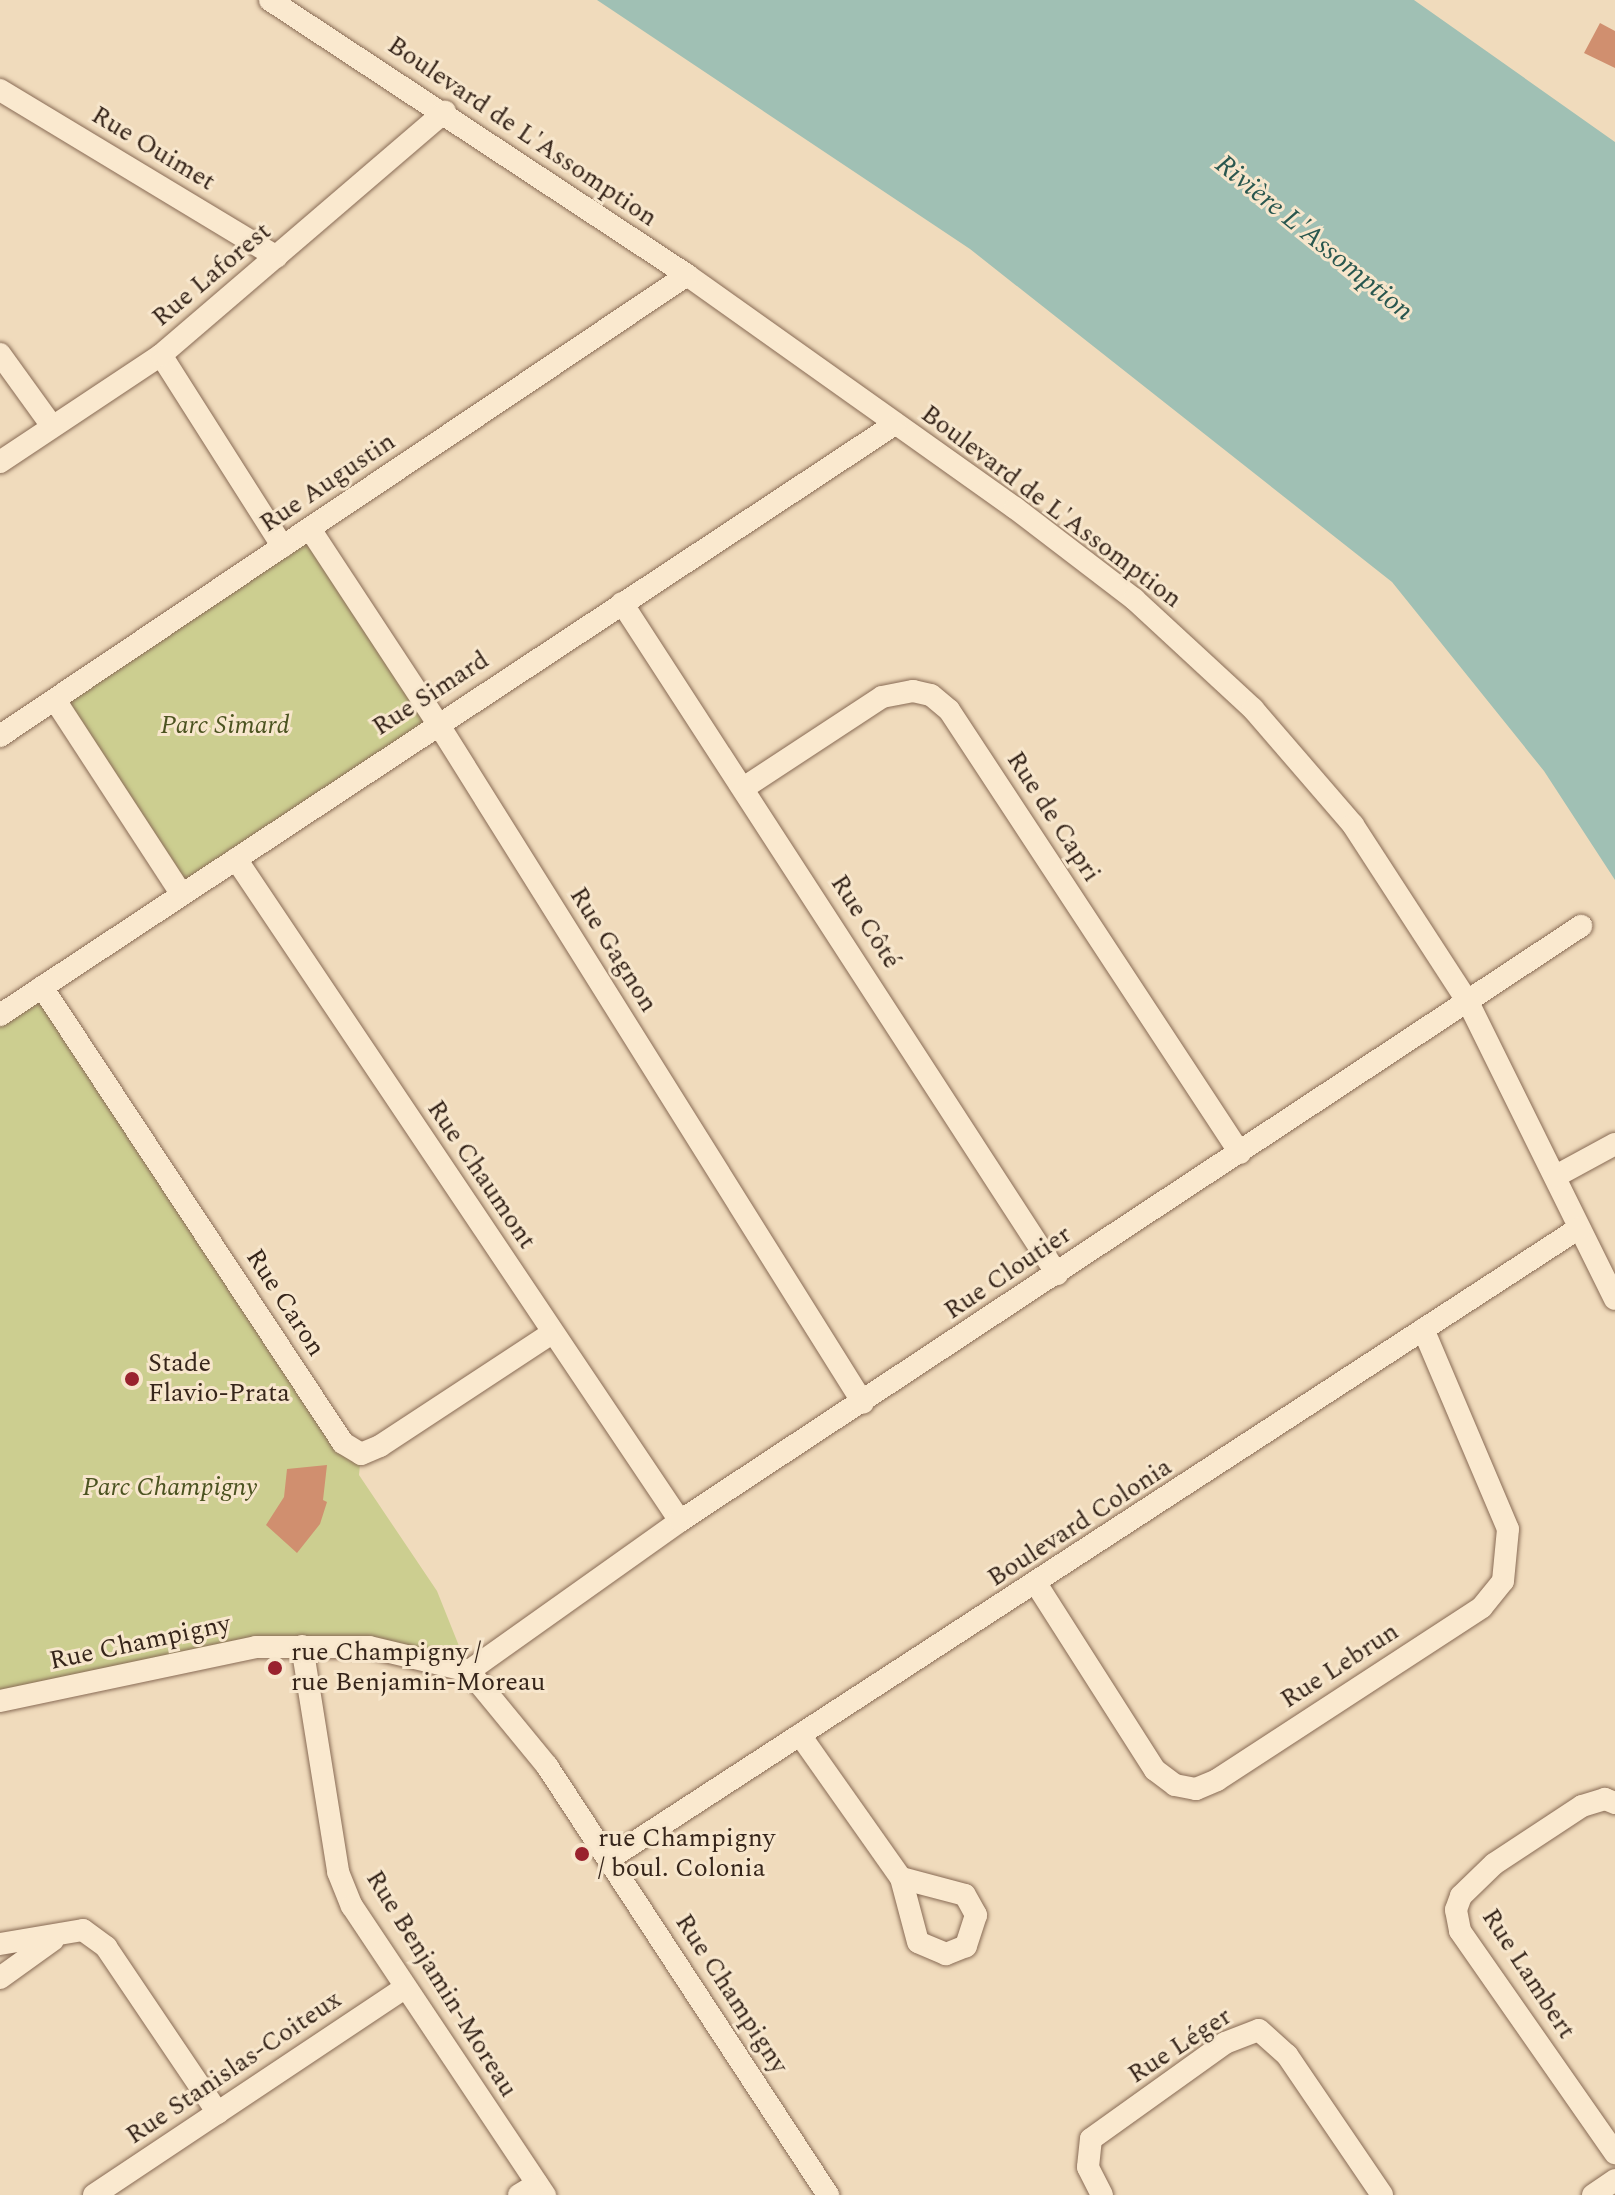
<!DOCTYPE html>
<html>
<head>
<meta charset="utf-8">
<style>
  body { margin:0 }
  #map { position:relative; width:1615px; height:2195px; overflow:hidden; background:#f0dbbc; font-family:Spectral,serif }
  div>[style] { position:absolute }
  .green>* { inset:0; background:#ccce90; transform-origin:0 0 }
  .water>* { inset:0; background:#a0c0b4 }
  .building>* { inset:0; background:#d08f6f }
  .roads { filter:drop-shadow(0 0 2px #886b55) drop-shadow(0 0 2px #886b55) }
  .minor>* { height:22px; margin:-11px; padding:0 11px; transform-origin:11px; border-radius:11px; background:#fae9cf }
  .dots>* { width:22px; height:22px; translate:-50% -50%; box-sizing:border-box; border:4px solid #f7e6cc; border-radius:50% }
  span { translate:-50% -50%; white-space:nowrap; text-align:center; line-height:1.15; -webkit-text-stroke:6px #f7e6cc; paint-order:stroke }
  .street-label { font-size:26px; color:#36251a }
  .park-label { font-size:26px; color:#4b5320; font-style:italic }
  .poi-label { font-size:26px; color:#36251a }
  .left { translate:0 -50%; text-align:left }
  .water-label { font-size:28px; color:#29574f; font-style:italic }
</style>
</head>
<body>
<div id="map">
  <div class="green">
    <div style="left:310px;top:529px;width:231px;height:307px;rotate:57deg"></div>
    <div style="clip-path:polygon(42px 987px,361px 1454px,359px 1475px,437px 1591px,469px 1671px,302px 1646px,0 1704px,0 1015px)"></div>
  </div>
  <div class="water">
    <div style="clip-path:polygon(597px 0,1414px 0,1615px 142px,1615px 880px,1544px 771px,1392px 582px,970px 249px)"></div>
  </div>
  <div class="building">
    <div style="clip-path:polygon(1600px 23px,1615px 31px,1615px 68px,1584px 53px)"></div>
    <div style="clip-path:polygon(327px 1465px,323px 1500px,327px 1502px,320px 1524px,297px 1553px,266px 1525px,284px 1497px,287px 1469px)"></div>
  </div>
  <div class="roads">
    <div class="minor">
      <div style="left:270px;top:0;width:500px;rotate:33.4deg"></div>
      <div style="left:687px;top:275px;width:402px;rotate:35.4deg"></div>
      <div style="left:1015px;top:508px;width:150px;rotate:37.4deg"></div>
      <div style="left:1134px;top:599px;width:162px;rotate:42.7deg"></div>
      <div style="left:1253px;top:709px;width:153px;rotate:49.2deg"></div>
      <div style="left:1353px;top:825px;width:211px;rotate:57deg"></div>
      <div style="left:1468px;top:1002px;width:331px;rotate:63.7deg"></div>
      <div style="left:0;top:90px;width:323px;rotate:31.1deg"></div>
      <div style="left:0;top:354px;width:89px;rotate:54.2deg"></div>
      <div style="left:161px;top:355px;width:227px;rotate:57.6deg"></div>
      <div style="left:0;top:462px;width:193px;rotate:-33.6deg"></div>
      <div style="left:161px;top:355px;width:374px;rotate:-40.6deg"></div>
      <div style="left:310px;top:529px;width:231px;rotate:56.7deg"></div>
      <div style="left:437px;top:722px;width:803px;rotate:57.97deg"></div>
      <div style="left:622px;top:603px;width:800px;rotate:57.05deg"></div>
      <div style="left:55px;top:700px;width:230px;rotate:56.9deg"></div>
      <div style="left:0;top:736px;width:827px;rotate:-33.86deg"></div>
      <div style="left:745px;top:787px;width:164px;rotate:-33.3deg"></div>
      <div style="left:882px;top:697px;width:32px;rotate:-11deg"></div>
      <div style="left:913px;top:691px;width:18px;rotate:13deg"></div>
      <div style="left:931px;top:695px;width:23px;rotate:40deg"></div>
      <div style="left:949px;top:710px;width:530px;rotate:56.7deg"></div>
      <div style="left:236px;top:859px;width:797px;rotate:56.15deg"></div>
      <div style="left:42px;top:987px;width:546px;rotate:56.57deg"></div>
      <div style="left:343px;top:1443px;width:21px;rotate:31deg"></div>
      <div style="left:361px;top:1454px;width:21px;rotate:-23deg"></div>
      <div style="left:380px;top:1446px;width:206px;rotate:-33.3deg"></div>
      <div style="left:0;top:1015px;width:1073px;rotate:-33.44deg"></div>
      <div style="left:1556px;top:1176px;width:67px;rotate:-28.5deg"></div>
      <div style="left:1037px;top:1585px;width:219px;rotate:57.5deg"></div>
      <div style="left:1155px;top:1770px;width:25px;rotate:37deg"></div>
      <div style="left:1175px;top:1785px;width:21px;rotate:11deg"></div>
      <div style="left:1196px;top:1789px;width:23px;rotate:-23deg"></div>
      <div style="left:1217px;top:1780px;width:316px;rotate:-33.1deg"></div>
      <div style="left:1482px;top:1607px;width:33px;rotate:-51deg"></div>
      <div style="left:1503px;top:1581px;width:52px;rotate:-84.5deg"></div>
      <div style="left:1508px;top:1529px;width:217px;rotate:-113deg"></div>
      <div style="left:302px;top:1646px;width:229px;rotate:80.9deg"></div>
      <div style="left:338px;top:1872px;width:37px;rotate:68deg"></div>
      <div style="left:352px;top:1906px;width:348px;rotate:56.3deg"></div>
      <div style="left:469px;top:1671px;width:259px;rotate:-35.4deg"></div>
      <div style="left:680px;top:1521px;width:1080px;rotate:-33.44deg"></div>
      <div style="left:0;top:1701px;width:262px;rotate:-11.9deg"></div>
      <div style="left:256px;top:1647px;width:113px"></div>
      <div style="left:369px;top:1647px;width:103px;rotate:13.5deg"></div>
      <div style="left:469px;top:1671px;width:123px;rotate:50.6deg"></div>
      <div style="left:547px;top:1766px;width:513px;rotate:56.77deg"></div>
      <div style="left:800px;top:1735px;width:175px;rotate:54.8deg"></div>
      <div style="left:1615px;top:1803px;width:11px;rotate:-158deg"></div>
      <div style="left:1605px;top:1799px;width:24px;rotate:163deg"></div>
      <div style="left:1582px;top:1806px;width:105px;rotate:146.6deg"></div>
      <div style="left:1494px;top:1864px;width:46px;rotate:135.9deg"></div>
      <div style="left:1461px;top:1896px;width:15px;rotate:110deg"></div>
      <div style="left:1456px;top:1910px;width:21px;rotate:79deg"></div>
      <div style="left:1460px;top:1931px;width:271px;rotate:55.1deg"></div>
      <div style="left:609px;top:1859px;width:1157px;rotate:-33.04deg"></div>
      <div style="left:901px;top:1878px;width:66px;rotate:14.9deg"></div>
      <div style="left:965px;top:1895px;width:23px;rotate:61deg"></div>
      <div style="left:976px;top:1915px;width:33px;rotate:108deg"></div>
      <div style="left:966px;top:1946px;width:22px;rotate:158deg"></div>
      <div style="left:946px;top:1954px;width:30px;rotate:-157deg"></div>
      <div style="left:918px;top:1942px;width:66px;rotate:-104.9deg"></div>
      <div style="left:0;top:1944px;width:84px;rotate:-9.6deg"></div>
      <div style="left:83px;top:1930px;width:29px;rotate:36deg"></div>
      <div style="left:106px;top:1947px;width:200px;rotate:56deg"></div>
      <div style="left:0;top:1978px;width:65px;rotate:-35.6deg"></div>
      <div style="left:94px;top:2195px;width:373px;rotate:-33.7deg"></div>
      <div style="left:519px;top:2195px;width:21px;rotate:-31deg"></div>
      <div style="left:1102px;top:2195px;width:31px;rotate:-117deg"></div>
      <div style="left:1088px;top:2167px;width:28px;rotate:-84deg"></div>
      <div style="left:1091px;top:2139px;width:165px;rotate:-35.6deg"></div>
      <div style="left:1225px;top:2043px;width:36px;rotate:-21deg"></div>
      <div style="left:1259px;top:2030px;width:38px;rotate:42deg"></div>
      <div style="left:1287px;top:2055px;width:169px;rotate:55.8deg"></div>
      <div style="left:1593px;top:2195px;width:27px;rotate:-34deg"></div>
    </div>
  </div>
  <div class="dots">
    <div style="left:132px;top:1379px;background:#99222e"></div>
    <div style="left:275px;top:1668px;background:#99222e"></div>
    <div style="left:582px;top:1854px;background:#99222e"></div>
  </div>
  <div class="street-label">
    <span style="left:522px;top:132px;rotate:34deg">Boulevard de L'Assomption</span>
    <span style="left:153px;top:149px;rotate:31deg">Rue Ouimet</span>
    <span style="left:212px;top:275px;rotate:-40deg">Rue Laforest</span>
    <span style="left:328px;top:483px;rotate:-34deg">Rue Augustin</span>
    <span style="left:1051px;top:507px;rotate:37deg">Boulevard de L'Assomption</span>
    <span style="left:431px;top:694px;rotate:-33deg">Rue Simard</span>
    <span style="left:1053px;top:817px;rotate:57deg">Rue de Capri</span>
    <span style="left:865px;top:922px;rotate:57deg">Rue Côté</span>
    <span style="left:613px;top:950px;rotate:58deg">Rue Gagnon</span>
    <span style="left:481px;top:1175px;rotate:56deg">Rue Chaumont</span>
    <span style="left:1008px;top:1273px;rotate:-34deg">Rue Cloutier</span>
    <span style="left:285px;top:1303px;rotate:57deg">Rue Caron</span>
    <span style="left:1080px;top:1523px;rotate:-33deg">Boulevard Colonia</span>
    <span style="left:140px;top:1643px;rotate:-12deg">Rue Champigny</span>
    <span style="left:1340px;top:1666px;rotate:-33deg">Rue Lebrun</span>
    <span style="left:1528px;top:1974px;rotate:57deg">Rue Lambert</span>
    <span style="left:441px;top:1984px;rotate:58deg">Rue Benjamin-Moreau</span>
    <span style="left:731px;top:1994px;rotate:57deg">Rue Champigny</span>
    <span style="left:1180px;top:2046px;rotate:-33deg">Rue Léger</span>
    <span style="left:234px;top:2068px;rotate:-34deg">Rue Stanislas-Coiteux</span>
  </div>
  <div class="park-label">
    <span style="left:225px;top:726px">Parc Simard</span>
    <span style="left:170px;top:1488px">Parc Champigny</span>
  </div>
  <div class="poi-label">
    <span class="left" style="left:148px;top:1379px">Stade<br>Flavio-Prata</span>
    <span class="left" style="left:291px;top:1668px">rue Champigny /<br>rue Benjamin-Moreau</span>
    <span class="left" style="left:598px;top:1854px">rue Champigny<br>/ boul. Colonia</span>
  </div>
  <div class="water-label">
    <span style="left:1314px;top:238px;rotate:39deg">Rivière L'Assomption</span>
  </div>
</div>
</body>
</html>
